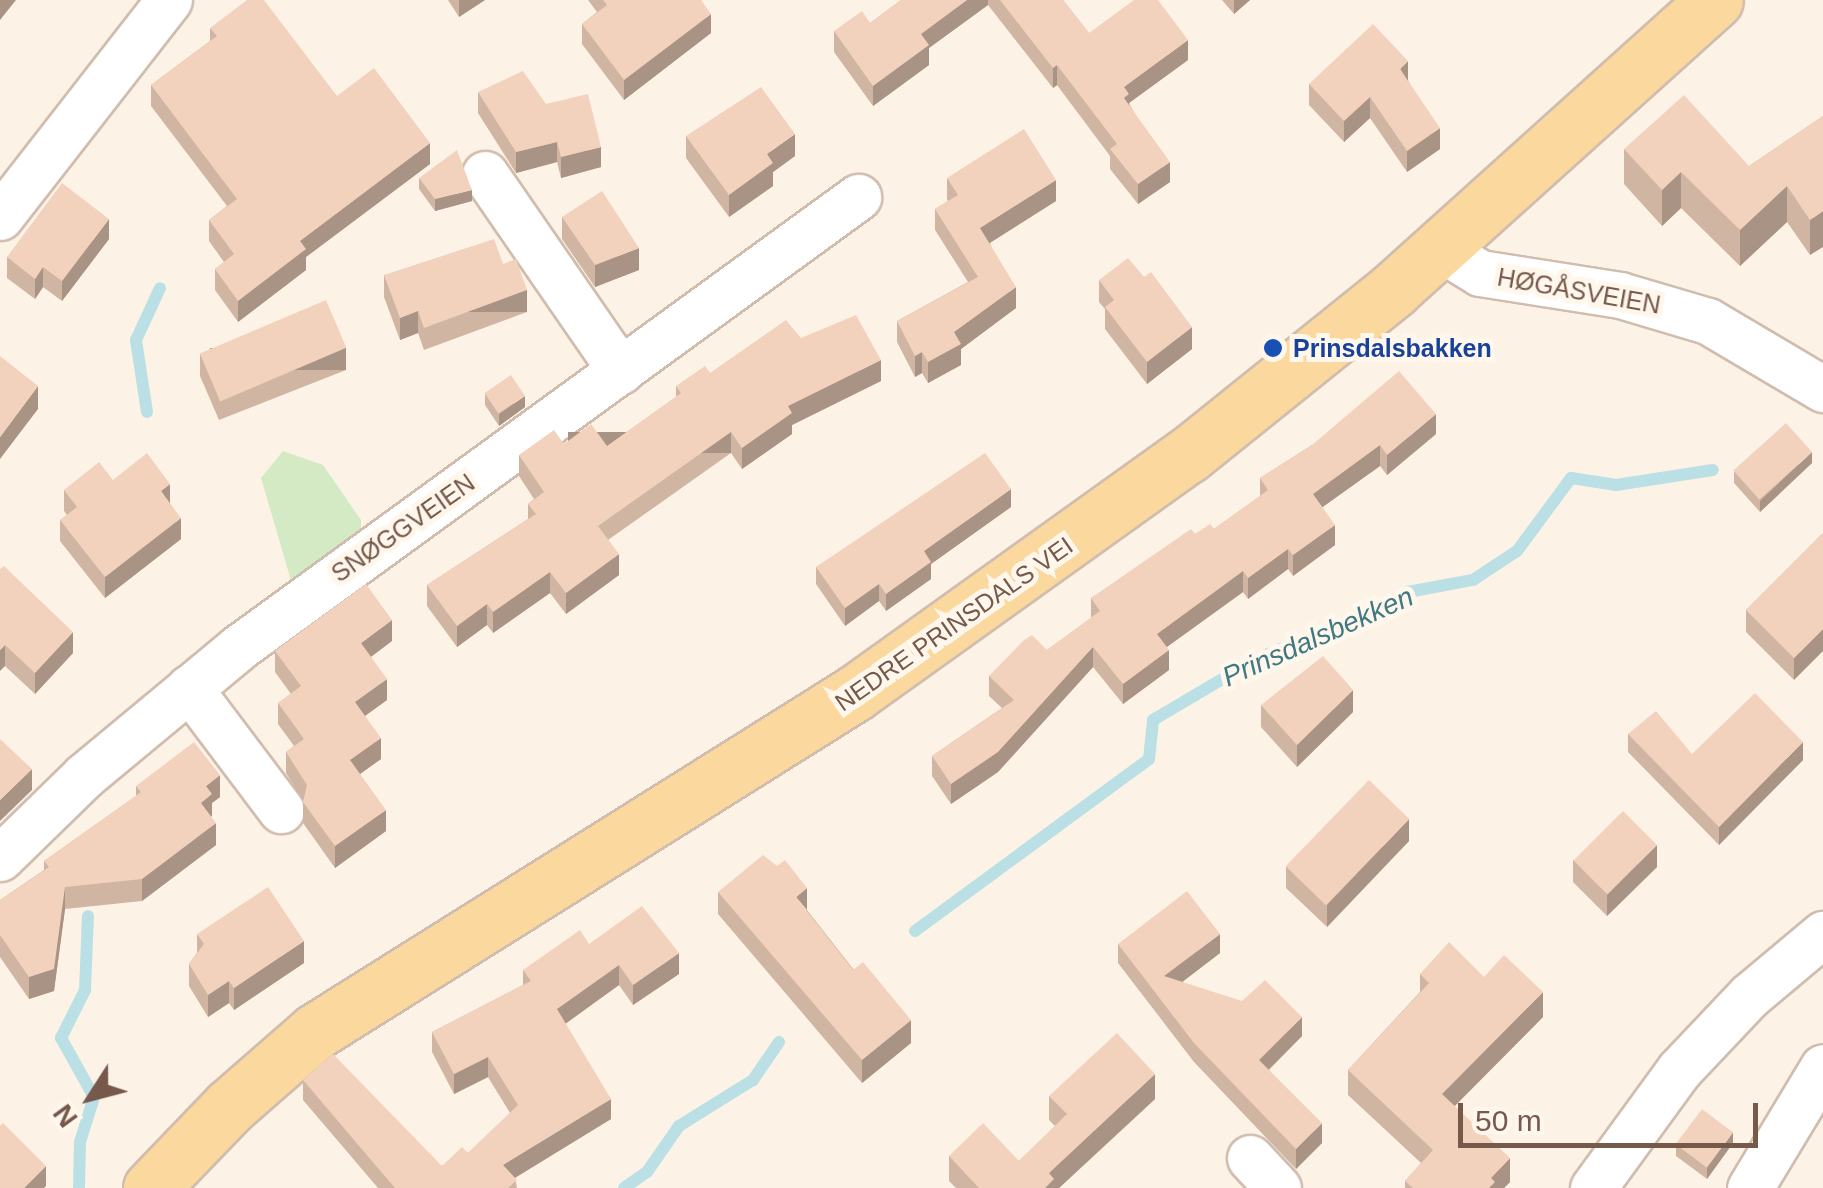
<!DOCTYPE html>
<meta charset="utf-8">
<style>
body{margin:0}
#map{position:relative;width:1823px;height:1188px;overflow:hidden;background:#fcf3e6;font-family:Arial,sans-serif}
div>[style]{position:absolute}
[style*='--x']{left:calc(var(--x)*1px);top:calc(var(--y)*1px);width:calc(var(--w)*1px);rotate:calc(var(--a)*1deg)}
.green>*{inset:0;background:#d4eac4}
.stream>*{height:12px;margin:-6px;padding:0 6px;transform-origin:6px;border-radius:6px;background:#bae0e6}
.roads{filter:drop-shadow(2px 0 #d0bdae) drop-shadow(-2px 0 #d0bdae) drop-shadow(0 2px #d0bdae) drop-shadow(0 -2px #d0bdae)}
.minor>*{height:45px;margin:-22.5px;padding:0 22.5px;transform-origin:22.5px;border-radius:22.5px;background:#fff}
.major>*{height:55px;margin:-27.5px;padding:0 27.5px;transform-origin:27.5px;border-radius:27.5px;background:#fbd89e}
.wall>*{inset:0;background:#d0b5a3}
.shaded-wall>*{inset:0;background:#a99384;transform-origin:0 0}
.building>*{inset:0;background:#f2d2bd;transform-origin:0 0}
.dots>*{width:28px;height:28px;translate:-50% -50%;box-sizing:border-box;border:5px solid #fff7ec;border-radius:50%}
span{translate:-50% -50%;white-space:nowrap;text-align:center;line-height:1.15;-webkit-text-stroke:10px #fff7ec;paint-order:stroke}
.street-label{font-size:25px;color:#76594a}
.transit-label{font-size:25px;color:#164399;font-weight:700}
.left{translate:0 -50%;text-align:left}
.water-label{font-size:28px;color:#407883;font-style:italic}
.north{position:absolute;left:40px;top:1048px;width:100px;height:100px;-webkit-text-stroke:8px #fff7ec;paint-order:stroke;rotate:234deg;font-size:28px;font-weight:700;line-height:40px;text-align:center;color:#76594a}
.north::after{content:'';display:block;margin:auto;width:35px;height:45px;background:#76594a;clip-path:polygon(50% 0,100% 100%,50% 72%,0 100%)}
.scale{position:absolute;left:1458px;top:1103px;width:300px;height:45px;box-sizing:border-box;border:5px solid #76594a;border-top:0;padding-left:12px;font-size:30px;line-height:35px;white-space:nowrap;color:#76594a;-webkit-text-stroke:8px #fff7ec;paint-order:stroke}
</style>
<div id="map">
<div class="green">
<i style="clip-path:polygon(283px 451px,323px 465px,361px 520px,361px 531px,292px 584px,261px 478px)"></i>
</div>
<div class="stream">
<i style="--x:147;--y:412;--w:73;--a:-98.7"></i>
<i style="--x:136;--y:340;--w:57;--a:-65.2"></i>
<i style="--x:915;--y:931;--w:290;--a:-36.3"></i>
<i style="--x:1149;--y:759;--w:39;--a:-84"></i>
<i style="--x:1153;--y:720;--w:122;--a:-30.6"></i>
<i style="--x:1258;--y:658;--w:158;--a:-21.9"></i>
<i style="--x:1405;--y:599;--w:8;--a:-67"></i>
<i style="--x:1408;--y:592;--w:66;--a:-10.5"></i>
<i style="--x:1473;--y:580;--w:53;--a:-33.4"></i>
<i style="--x:1517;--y:551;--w:91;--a:-53.5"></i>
<i style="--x:1571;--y:478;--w:46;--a:8.8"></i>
<i style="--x:1616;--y:485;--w:98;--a:-8.8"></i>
<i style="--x:79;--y:1188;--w:46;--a:-88.8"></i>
<i style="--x:80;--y:1142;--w:47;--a:-72.7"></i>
<i style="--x:94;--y:1097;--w:68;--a:-119.2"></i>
<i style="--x:61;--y:1038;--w:54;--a:-63.4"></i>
<i style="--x:85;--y:990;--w:74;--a:-87.7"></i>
<i style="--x:624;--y:1188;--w:28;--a:-35"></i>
<i style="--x:647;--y:1172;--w:56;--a:-55.2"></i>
<i style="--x:679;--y:1126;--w:87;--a:-31.9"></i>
<i style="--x:753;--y:1080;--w:46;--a:-55.6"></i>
</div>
<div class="roads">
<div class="minor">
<i style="--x:485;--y:174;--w:239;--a:55.4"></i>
<i style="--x:0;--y:217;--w:275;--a:-52.1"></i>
<i style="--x:1441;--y:249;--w:46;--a:31.6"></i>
<i style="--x:1480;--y:273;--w:142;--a:8.9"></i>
<i style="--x:1620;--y:295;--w:92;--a:16.5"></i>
<i style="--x:1708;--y:321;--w:134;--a:30.6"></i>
<i style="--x:189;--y:688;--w:153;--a:53"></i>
<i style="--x:0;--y:858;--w:117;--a:-44.3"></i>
<i style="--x:84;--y:776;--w:200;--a:-39.7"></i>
<i style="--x:238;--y:648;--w:767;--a:-36.03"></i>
<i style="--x:1250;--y:1158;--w:41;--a:47"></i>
<i style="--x:1593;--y:1188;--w:146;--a:-53.9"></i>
<i style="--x:1679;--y:1070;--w:102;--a:-46.6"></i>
<i style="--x:1749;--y:996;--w:97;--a:-40"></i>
<i style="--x:1750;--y:1188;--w:141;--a:-58.9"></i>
</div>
<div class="major">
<i style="--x:151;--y:1188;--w:114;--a:-46.1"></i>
<i style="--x:230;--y:1106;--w:114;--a:-41.1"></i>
<i style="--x:316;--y:1031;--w:636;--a:-32.09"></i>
<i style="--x:855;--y:693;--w:409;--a:-35.6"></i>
<i style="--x:1188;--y:455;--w:263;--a:-38.8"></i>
<i style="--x:1393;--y:290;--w:433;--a:-42"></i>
</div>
</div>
<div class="wall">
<i style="clip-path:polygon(448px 0,485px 0,459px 17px)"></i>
<i style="clip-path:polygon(588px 0,701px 0,711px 33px,624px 100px,582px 44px,582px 24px,597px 12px)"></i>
<i style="clip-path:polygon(901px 0,1063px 0,1089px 33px,1188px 60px,1129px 103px,1170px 182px,1138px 204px,1110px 169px,1110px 156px,1057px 85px,1053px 88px,988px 5px,929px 48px,929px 65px,873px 106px,834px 52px,834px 31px,870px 23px)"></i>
<i style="clip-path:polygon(1222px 0,1250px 0,1234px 14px)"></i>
<i style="clip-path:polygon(210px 28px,337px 96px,430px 164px,306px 257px,306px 270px,238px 322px,215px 290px,215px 269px,224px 262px,209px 241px,209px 220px,227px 206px,151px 106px,151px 85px,210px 41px)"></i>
<i style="clip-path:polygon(1408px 80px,1440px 149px,1407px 172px,1370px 118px,1344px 142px,1309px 105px,1309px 84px)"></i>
<i style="clip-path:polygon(478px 92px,546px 104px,601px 167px,561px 178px,557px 162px,516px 173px,478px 113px)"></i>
<i style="clip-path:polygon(1823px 116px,1810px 255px,1787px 222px,1740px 266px,1681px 208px,1662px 226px,1624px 184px,1624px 149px,1749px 166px)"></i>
<i style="clip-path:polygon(686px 136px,795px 156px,773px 172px,773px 186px,729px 217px,686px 158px)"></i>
<i style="clip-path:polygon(419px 178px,472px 201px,435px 211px,419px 189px)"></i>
<i style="clip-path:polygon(947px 178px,1056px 201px,990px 243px,1016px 308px,961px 349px,961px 365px,928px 383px,922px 373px,915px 377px,897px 342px,897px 321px,968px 282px,935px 230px,935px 209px,948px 201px,947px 199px)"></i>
<i style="clip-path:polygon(562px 217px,639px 270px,595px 287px,562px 239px)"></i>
<i style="clip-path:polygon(109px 239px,62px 301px,43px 287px,35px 299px,7px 278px,7px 257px)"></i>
<i style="clip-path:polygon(503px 264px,527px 312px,424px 350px,418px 333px,400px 340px,384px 297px,384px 275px)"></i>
<i style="clip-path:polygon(1099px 280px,1192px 349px,1147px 384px,1105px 329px,1105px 309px,1099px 302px)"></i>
<i style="clip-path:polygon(801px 338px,881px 381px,792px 425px,792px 434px,742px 469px,731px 453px,608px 540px,619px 575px,566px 614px,550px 593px,493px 633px,487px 625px,457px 647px,427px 606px,427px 585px,528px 519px,528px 504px,534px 499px,519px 476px,519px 455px,607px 446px,676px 397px,676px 386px)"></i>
<i style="clip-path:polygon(200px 354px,346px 370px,219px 420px,200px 376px)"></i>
<i style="clip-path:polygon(485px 394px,525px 407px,499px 426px,485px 405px)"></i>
<i style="clip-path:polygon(1436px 434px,1387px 475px,1380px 466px,1322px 507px,1335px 545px,1293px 576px,1288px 569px,1248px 599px,1243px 592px,1167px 647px,1169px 670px,1123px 704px,1093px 667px,998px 772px,951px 804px,932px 776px,932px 756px,1002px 708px,989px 696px,989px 676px,1047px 650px,1091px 618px,1091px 598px,1195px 534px,1214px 529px,1260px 496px,1260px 478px,1312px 445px)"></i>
<i style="clip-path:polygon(1812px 463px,1760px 512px,1734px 483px,1734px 472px)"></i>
<i style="clip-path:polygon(113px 480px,170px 504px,181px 539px,105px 598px,60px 541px,60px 520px,67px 515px,64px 511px,64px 490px)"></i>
<i style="clip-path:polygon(1011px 507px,931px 564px,931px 579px,886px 611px,879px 601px,845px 626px,816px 584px,816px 567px)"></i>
<i style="clip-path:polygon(1823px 533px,1794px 680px,1746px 632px,1746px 610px)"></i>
<i style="clip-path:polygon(0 569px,73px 653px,35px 694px,5px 666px)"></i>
<i style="clip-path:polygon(392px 641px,371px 657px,387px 700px,365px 716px,381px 759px,360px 774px,386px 831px,335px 868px,303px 823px,303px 801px,286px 773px,286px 752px,294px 746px,278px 724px,278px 703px,291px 694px,275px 672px,275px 651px)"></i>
<i style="clip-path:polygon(1261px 705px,1353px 712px,1297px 767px,1261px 727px)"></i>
<i style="clip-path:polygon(1628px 734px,1692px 754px,1803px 760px,1719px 845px,1628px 752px)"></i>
<i style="clip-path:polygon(136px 786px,220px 797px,212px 803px,211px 817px,216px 845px,142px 901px,65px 909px,54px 991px,29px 999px,0 957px,0 900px,44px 870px,44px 861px,136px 796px)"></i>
<i style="clip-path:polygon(1409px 841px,1327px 927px,1286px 888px,1286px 867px)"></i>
<i style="clip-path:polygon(1573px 860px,1657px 867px,1607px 916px,1573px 882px)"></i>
<i style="clip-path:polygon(718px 892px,807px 910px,911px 1043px,862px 1083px,718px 914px)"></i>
<i style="clip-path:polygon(197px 934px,304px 963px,234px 1010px,229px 1003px,208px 1017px,189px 986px,189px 964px,197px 953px)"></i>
<i style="clip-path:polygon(589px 944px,679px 974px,633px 1005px,619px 985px,565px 1023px,611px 1119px,515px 1178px,517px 1188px,378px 1188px,303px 1100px,303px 1080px,442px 1166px,468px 1153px,510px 1113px,488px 1077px,454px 1094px,432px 1052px,432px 1032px,523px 985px,523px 970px)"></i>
<i style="clip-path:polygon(1118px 944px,1220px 953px,1182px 982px,1302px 1036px,1269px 1070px,1322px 1143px,1296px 1169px,1194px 1062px,1118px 963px)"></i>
<i style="clip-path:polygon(1420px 974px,1484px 977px,1543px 1017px,1454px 1106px,1510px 1182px,1504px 1188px,1405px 1188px,1405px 1181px,1421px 1163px,1348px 1095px,1348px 1070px,1420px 992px)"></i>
<i style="clip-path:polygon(1049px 1096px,1155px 1099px,1059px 1188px,956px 1188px,949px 1181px,949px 1156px,1019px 1161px,1055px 1126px,1049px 1120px)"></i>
<i style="clip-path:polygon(1733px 1143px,1707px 1179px,1676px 1156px,1676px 1145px)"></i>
</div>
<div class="shaded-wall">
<i style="clip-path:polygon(0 0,16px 0,0 20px)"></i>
<i style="clip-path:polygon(459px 0,485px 0,459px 17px)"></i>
<i style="clip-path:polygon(967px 0,988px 0,988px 5px,929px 48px,929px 65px,873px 106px,873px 86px,921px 34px)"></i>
<i style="clip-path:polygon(1234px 0,1250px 0,1234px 14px)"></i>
<i style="clip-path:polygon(711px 14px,711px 33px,624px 100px,624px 80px)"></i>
<i style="clip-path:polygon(1188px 40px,1188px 60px,1129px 103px,1129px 114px,1124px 118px,1124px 87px)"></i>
<i style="clip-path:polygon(1408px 61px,1408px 82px,1400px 69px)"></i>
<i style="clip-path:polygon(1057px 65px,1057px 85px,1053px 88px,1053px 68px)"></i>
<i style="clip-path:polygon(1370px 97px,1370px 118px,1344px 142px,1344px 121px)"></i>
<i style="clip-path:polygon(1440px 128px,1440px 149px,1407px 172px,1407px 151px)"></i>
<i style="clip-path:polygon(795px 134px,795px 156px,773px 172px,773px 186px,729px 217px,729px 195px,767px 154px)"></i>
<i style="clip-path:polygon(557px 142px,557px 162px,516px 173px,516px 152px)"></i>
<i style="clip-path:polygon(430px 143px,430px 164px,306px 257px,306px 270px,238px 322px,238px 301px,300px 241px)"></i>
<i style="clip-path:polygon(601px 147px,601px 167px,561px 178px,561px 157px)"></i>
<i style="clip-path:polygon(1170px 162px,1170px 182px,1138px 204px,1138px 184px)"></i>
<i style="clip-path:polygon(1681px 172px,1681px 208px,1662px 226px,1662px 190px)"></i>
<i style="clip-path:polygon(1056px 180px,1056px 201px,980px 249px,980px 228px)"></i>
<i style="clip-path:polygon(1787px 186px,1787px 222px,1740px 266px,1740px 230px)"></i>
<i style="clip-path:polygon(472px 190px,472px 201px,435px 211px,435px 199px)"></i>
<i style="clip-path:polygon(1823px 211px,1823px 247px,1810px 255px,1810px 220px)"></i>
<i style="clip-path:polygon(109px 219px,109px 239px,62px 301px,62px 281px)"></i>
<i style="clip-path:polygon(639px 248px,639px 270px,595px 287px,595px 265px)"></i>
<i style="clip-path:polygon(43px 267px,43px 287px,35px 299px,35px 279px)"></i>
<i style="clip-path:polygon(1016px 287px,1016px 308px,961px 349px,961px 365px,928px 383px,928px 362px,954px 332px)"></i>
<i style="left:527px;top:290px;width:22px;height:110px;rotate:90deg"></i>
<i style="clip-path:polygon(418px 311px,418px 333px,400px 340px,400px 318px)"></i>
<i style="clip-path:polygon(1192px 327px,1192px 349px,1147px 384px,1147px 362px)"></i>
<i style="left:346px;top:348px;width:22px;height:136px;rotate:90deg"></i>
<i style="clip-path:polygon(922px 352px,922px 373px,915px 377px,915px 356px)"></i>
<i style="clip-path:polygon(881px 360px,881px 381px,792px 425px,792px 434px,742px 469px,742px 448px,788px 406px)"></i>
<i style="clip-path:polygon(38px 386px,38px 409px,0 459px,0 437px)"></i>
<i style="clip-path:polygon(525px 396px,525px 407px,499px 426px,499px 414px)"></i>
<i style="clip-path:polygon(1436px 414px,1436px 434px,1387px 475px,1387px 455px)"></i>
<i style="left:731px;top:432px;width:21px;height:163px;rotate:90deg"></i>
<i style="clip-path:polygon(1380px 445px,1380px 466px,1313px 514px,1313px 494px)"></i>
<i style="clip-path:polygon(1812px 452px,1812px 463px,1760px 512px,1760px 501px)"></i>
<i style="clip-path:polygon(170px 484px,170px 505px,161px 491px)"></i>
<i style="clip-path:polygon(1011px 489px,1011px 507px,931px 564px,931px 579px,886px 611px,886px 594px,924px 551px)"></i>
<i style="clip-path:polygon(181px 518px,181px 539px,105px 598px,105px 577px)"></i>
<i style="clip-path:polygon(1335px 525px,1335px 545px,1293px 576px,1293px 555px)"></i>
<i style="clip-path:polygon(1288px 549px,1288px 569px,1248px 599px,1248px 578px)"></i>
<i style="clip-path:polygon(619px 554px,619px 575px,566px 614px,566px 593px)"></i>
<i style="clip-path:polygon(1243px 571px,1243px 592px,1157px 654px,1157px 634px)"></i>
<i style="clip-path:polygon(550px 572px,550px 593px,493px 633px,493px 612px)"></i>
<i style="clip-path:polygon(879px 584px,879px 601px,845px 626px,845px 608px)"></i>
<i style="clip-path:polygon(487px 604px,487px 625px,457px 647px,457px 626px)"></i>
<i style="clip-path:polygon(392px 620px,392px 641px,361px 664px,361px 643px)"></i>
<i style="clip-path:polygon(1823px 629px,1823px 651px,1794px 680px,1794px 658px)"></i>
<i style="clip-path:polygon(73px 632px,73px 653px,35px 694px,35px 673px)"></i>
<i style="clip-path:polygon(5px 645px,5px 666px,0 671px,0 650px)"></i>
<i style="clip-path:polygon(1093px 647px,1093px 667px,998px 772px,951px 804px,951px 784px)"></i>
<i style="clip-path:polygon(1169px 650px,1169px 670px,1123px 704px,1123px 684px)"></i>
<i style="clip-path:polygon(387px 679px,387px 700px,355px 723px,355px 702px)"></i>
<i style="clip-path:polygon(1353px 690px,1353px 712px,1297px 767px,1297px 745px)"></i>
<i style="clip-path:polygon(381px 738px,381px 759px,350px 781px,350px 760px)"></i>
<i style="clip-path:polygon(1803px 742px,1803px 760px,1719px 845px,1719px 827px)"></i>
<i style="clip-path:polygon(32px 769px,32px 790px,0 821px,0 800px)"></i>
<i style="clip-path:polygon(220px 775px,220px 797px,212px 803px,212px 816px,201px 825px,201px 803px,206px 786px)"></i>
<i style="clip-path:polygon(386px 810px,386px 831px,335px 868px,335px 846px)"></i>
<i style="clip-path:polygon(1409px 819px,1409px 841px,1327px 927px,1327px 905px)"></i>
<i style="clip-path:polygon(216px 823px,216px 845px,142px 901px,142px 879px)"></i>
<i style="clip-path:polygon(1657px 845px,1657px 867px,1607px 916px,1607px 894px)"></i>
<i style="clip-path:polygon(65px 887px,65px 909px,54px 991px,29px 999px,29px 977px)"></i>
<i style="clip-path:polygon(807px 888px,807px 910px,796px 897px)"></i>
<i style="clip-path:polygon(1220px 934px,1220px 953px,1164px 996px,1164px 976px)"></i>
<i style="clip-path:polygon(304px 941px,304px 963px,234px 1010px,234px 988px)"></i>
<i style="clip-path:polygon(679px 953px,679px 974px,633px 1005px,633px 985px)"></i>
<i style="clip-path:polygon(619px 965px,619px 985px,557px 1030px,557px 1009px)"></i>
<i style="clip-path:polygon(229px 981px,229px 1003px,208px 1017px,208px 995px)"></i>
<i style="clip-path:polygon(1543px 992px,1543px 1017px,1442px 1119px,1442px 1094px)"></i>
<i style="clip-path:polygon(1302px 1017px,1302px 1036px,1259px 1079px,1259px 1060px)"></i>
<i style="clip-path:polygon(911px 1020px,911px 1043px,862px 1083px,862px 1060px)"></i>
<i style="clip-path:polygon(488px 1057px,488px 1077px,454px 1094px,454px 1074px)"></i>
<i style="clip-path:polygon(1155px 1074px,1155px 1099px,1059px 1188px,1045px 1188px,1049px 1173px)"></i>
<i style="clip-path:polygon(611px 1099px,611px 1119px,503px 1185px,503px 1165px)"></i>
<i style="clip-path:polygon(1322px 1123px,1322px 1143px,1296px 1169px,1296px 1149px)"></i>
<i style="clip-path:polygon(1733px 1132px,1733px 1143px,1707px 1179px,1707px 1168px)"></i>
<i style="clip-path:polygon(1510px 1158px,1510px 1182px,1504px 1188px,1489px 1188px,1491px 1178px)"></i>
<i style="clip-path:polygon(46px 1166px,46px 1186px,44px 1188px,24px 1188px)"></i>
</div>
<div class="building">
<i style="clip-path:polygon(247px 0,264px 0,337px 96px,374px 68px,430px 143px,300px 241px,306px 249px,238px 301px,215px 269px,234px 254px,209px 220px,237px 199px,151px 85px,217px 36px,210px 28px)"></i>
<i style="clip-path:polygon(603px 0,701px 0,711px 14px,624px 80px,582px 24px,607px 5px)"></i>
<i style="clip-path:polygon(901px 0,967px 0,921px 34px,929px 45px,873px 86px,834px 31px,862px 11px,870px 23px)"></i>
<i style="clip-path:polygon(1000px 0,1063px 0,1089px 33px,1134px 0,1158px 0,1188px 40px,1124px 87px,1129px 94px,1124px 98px,1170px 162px,1138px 184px,1110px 149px,1117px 144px,1057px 65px,1053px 68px)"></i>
<i style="clip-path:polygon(1373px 24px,1408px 61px,1400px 69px,1440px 128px,1407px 151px,1370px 97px,1344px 121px,1309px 84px)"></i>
<i style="clip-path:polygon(523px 71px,546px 104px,588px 94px,601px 147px,561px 157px,557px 142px,516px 152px,478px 92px)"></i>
<i style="clip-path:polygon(761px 87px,795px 134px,767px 154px,773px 163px,729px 195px,686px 136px)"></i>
<i style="clip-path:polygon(1684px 95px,1749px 166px,1823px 116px,1823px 211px,1810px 220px,1787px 186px,1740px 230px,1681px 172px,1662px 190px,1624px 149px)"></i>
<i style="clip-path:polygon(1024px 129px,1056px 180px,980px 228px,1016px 287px,954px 332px,961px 344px,928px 362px,922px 352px,915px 356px,897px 321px,978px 277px,935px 209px,958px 195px,947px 178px)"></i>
<i style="clip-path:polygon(457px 150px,472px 190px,435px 199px,419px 178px)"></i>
<i style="clip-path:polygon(62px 183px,109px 219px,62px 281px,43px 267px,35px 279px,7px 257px)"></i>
<i style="clip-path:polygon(602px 191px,639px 248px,595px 265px,562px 217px)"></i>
<i style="clip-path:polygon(494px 239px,503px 264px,516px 259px,527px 290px,424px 328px,418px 311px,400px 318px,384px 275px)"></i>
<i style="clip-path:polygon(1128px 258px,1144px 277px,1151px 272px,1192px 327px,1147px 362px,1105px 307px,1114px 300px,1099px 280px)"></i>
<i style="left:326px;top:300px;width:52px;height:137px;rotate:67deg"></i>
<i style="clip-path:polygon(856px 315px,881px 360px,788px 406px,792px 413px,742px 448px,731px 432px,598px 526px,619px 554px,566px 593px,550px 572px,493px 612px,487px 604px,457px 626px,427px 585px,536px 514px,528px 504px,544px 492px,519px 455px,554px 430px,564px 444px,591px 424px,607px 446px,681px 393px,676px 386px,705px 366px,710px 373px,786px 320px,801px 338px)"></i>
<i style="clip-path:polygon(0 356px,38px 386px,0 437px)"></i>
<i style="clip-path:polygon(1399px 371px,1436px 414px,1387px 455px,1380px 445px,1313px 494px,1335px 525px,1293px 555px,1288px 549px,1248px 578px,1243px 571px,1157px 634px,1169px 650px,1123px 684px,1093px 647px,998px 752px,951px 784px,932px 756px,1014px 700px,989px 676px,1024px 640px,1032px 635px,1047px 650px,1100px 611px,1091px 598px,1191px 529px,1195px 534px,1210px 524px,1214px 529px,1268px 490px,1260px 478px,1312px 445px)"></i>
<i style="left:511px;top:375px;width:25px;height:32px;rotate:56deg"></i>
<i style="left:1786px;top:423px;width:39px;height:71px;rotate:48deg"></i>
<i style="clip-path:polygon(147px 453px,170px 484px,161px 491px,181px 518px,105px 577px,60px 520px,77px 507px,64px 490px,99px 462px,113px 480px)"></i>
<i style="clip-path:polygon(985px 453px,1011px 489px,924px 551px,931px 562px,886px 594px,879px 584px,845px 608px,816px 567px)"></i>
<i style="clip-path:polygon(1823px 533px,1823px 629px,1794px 658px,1746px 610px)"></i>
<i style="clip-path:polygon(4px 566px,73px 632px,35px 673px,5px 645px,0 650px,0 569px)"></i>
<i style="clip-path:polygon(366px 584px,392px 620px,361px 643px,387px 679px,355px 702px,381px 738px,350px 760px,386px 810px,335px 846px,303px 802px,307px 785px,286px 752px,304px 739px,278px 703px,301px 686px,275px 651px)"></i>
<i style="clip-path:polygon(1323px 656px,1353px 690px,1297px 745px,1261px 705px)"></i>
<i style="clip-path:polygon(1755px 693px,1803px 742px,1719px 827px,1628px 734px,1656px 711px,1692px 754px)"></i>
<i style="clip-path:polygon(0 739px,32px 769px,0 800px)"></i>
<i style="clip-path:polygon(194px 742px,220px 775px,206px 786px,212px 794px,201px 803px,216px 823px,142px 879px,65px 887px,54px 969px,29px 977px,0 935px,0 900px,49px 867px,44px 861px,141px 792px,136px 786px)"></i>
<i style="left:1369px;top:780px;width:56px;height:120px;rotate:44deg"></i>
<i style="left:1623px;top:811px;width:48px;height:70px;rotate:45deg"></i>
<i style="clip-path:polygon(763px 855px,777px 866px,785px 860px,807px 888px,796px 897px,853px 970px,863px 962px,911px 1020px,862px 1060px,718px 892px)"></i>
<i style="clip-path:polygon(268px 887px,304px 941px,234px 988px,229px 981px,208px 995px,189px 964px,204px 944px,197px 934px)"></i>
<i style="clip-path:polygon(1187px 891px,1220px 934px,1164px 976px,1242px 1001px,1265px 980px,1302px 1017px,1259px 1060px,1322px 1123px,1296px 1149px,1194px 1043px,1118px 944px)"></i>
<i style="clip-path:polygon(642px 906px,679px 953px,633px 985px,619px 965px,557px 1009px,611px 1099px,503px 1165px,517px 1180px,508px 1188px,395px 1188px,303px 1080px,333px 1054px,442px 1166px,462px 1147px,468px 1153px,518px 1105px,488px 1057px,454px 1074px,432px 1032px,531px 981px,523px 970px,580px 930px,589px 944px)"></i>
<i style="clip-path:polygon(1449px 942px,1484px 977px,1504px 955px,1543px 992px,1442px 1094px,1510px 1158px,1491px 1178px,1495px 1182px,1489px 1188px,1413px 1188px,1405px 1181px,1433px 1150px,1348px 1070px,1429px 983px,1420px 974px)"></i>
<i style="clip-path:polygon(1117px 1033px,1155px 1074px,1049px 1173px,1054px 1179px,1045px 1188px,979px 1188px,949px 1156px,983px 1123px,1019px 1161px,1067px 1114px,1049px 1096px)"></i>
<i style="left:1702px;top:1109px;width:39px;height:44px;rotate:37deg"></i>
<i style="clip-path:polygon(3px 1123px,46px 1166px,24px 1188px,0 1188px,0 1126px)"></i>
</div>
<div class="dots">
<i style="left:1273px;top:348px;background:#1a4fb4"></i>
</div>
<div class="street-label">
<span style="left:1579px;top:291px;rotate:10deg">HØGÅSVEIEN</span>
<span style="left:403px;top:528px;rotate:-35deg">SNØGGVEIEN</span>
<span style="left:954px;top:624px;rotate:-35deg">NEDRE PRINSDALS VEI</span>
</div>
<div class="transit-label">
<span class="left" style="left:1293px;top:348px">Prinsdalsbakken</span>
</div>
<div class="water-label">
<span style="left:1318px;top:637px;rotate:-24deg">Prinsdalsbekken</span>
</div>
<div class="north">N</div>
<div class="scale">50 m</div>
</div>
